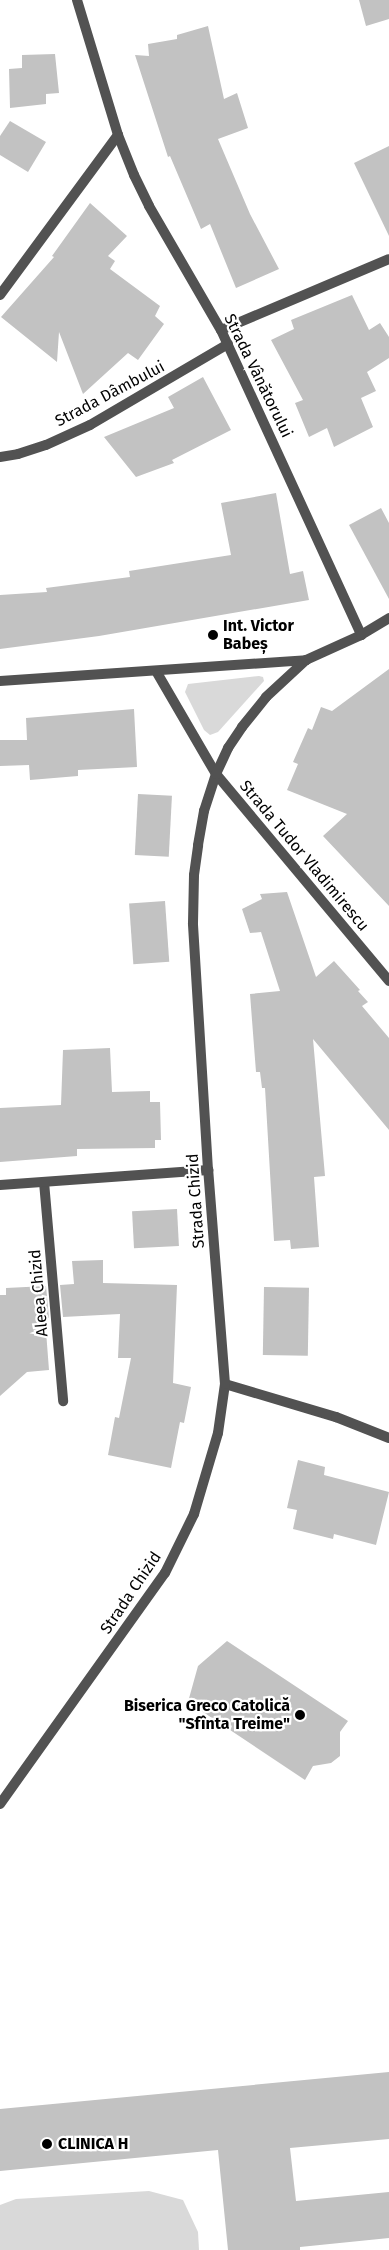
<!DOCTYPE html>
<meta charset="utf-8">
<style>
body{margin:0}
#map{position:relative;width:389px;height:2250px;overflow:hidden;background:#fff;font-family:"Fira Sans",sans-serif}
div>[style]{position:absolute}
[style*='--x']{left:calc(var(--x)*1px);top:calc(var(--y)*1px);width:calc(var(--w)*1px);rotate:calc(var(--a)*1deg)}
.green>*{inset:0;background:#d9d9d9}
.building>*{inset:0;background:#c2c2c2;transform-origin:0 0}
.street>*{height:10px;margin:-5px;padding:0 5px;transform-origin:5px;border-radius:5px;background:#525252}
.dots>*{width:14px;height:14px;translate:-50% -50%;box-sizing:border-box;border:2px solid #fff;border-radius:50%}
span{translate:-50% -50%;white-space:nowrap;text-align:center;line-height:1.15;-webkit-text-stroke:4.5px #fff;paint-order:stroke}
.street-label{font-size:16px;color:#000}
.poi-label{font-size:16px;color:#000;font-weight:700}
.left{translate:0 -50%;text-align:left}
.right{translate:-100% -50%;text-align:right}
</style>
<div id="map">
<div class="green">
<i style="clip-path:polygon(259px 676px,263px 677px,264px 681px,218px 732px,210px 735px,204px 730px,185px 692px,188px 684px)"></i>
<i style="clip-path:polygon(149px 2191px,183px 2200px,198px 2232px,199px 2250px,0 2250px,0 2205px,16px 2199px)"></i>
</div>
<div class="building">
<i style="clip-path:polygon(359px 0,389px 0,389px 19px,366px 26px)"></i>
<i style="clip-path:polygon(208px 26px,224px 99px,237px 93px,248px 128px,218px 139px,250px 214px,279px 269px,236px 288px,210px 224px,201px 229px,170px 156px,168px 157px,135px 55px,149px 56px,148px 44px,177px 39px,177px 35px)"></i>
<i style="clip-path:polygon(55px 54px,59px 93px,46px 94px,46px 104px,10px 108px,9px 69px,22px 68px,22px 55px)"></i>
<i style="clip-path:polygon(10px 121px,46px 142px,28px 172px,0 155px,0 136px)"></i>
<i style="clip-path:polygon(389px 146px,389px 236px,354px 163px)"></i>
<i style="clip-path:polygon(90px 203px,127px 236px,108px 256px,115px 261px,110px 269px,160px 306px,155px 316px,164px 324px,138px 360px,128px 353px,83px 394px,59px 332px,57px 362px,1px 317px,54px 257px,52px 256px)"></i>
<i style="clip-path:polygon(352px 295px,369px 330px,380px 323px,389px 337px,389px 358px,367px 372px,376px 391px,361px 398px,373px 427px,334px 447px,327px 428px,309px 437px,295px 403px,303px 400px,271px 340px,294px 329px,291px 320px)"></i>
<i style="clip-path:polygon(203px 377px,231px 430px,172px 460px,174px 463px,136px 477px,104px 437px,174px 408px,168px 397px)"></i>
<i style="clip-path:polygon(276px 493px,290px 574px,303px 571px,309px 600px,99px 636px,0 649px,0 595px,47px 592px,46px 588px,130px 577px,129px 571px,231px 555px,221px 503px)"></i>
<i style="clip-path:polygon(381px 508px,389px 523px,389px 599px,349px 525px)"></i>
<i style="clip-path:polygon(389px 669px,389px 906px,323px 836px,347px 814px,287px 790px,298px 764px,293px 762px,308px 728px,312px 730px,321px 707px,332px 711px)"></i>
<i style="clip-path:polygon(134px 709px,137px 767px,78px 770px,78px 776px,30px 780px,29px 765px,0 766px,0 740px,27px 740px,26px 718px)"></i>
<i style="left:138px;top:794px;width:34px;height:61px;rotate:3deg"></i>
<i style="clip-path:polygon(287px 892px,316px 977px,334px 961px,360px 990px,358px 991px,368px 1002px,362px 1006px,389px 1038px,389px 1130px,313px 1039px,325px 1176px,314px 1177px,319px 1247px,291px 1249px,290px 1240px,274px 1241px,265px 1088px,262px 1088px,260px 1072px,256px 1072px,250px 994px,280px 991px,261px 932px,250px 933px,242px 909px,262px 899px,260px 894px)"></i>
<i style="left:165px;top:901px;width:61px;height:36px;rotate:86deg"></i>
<i style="clip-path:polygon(110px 1048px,112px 1092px,150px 1091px,150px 1102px,160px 1102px,161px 1140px,155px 1140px,155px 1148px,77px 1149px,77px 1156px,0 1162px,0 1108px,61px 1105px,63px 1050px)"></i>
<i style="left:177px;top:1209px;width:37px;height:45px;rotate:87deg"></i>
<i style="clip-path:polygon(103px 1260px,103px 1283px,177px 1285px,173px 1383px,191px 1387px,184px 1423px,180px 1422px,171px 1468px,108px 1455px,115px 1417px,119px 1418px,131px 1358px,118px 1358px,120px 1314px,63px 1317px,60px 1285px,74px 1284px,72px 1261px)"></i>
<i style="clip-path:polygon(46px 1286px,49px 1318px,45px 1318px,49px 1370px,27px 1372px,0 1396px,0 1295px,6px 1295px,6px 1288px)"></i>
<i style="left:264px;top:1287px;width:45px;height:68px;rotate:1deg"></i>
<i style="clip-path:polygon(298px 1460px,325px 1467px,324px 1475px,389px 1492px,376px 1545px,334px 1534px,333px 1539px,293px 1529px,297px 1510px,287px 1508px)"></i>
<i style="clip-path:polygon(227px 1641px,348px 1721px,340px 1732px,340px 1756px,331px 1763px,313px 1766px,305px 1780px,188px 1702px,198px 1666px)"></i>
<i style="clip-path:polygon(389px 2072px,389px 2139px,290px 2148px,296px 2201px,389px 2192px,389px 2238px,300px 2247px,300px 2250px,228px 2250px,218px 2150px,0 2171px,0 2109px)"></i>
</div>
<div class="street">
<i style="--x:77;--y:0;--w:141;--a:73.1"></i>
<i style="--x:118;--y:135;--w:43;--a:68.2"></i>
<i style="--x:134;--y:175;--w:34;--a:64"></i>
<i style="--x:149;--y:206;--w:143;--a:59.9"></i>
<i style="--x:221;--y:330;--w:336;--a:65.3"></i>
<i style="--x:0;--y:295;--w:199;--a:-53.6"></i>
<i style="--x:221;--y:330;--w:182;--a:-22.9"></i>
<i style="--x:0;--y:457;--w:18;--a:-9"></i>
<i style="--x:18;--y:454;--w:29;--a:-18"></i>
<i style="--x:46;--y:445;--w:48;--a:-24.4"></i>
<i style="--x:90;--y:425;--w:160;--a:-30.4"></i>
<i style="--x:156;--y:671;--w:119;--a:59.8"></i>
<i style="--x:216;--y:774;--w:270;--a:50.1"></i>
<i style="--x:0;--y:681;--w:307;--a:-3.9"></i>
<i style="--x:44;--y:1182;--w:220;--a:85"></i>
<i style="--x:0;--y:1185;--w:209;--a:-4.1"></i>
<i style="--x:225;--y:1384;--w:116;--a:16.6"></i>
<i style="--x:336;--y:1417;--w:57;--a:21.6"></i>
<i style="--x:0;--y:1804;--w:284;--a:-54.5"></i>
<i style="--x:165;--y:1573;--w:66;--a:-63.8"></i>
<i style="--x:194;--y:1514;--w:84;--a:-73.5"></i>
<i style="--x:218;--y:1433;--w:49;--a:-81.9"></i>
<i style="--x:225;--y:1384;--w:215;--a:-94.5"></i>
<i style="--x:208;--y:1170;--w:247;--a:-93.5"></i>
<i style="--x:193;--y:923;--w:48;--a:-88.8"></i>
<i style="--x:194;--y:875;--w:30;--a:-82"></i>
<i style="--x:198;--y:845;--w:35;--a:-80"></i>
<i style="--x:204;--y:811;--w:39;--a:-72"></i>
<i style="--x:216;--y:774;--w:29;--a:-65"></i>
<i style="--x:228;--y:748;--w:25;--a:-56"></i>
<i style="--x:242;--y:727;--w:38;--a:-51"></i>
<i style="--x:266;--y:697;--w:54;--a:-42.8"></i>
<i style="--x:306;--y:660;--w:60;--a:-24.4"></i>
<i style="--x:361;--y:635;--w:33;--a:-31"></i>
</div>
<div class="dots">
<i style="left:213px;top:635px;background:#000"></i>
<i style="left:300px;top:1715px;background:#000"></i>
<i style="left:47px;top:2144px;background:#000"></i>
</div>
<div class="street-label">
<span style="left:258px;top:376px;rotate:64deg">Strada Vânătorului</span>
<span style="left:110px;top:394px;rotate:-28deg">Strada Dâmbului</span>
<span style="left:304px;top:856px;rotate:50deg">Strada Tudor Vladimirescu</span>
<span style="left:196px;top:1201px;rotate:-94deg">Strada Chizid</span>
<span style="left:39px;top:1293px;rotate:-95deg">Aleea Chizid</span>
<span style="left:131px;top:1593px;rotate:-56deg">Strada Chizid</span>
</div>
<div class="poi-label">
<span class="left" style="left:223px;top:635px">Int. Victor<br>Babeș</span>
<span class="right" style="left:290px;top:1715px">Biserica Greco Catolică<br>"Sfînta Treime"</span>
<span class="left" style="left:58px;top:2144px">CLINICA H</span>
</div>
</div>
